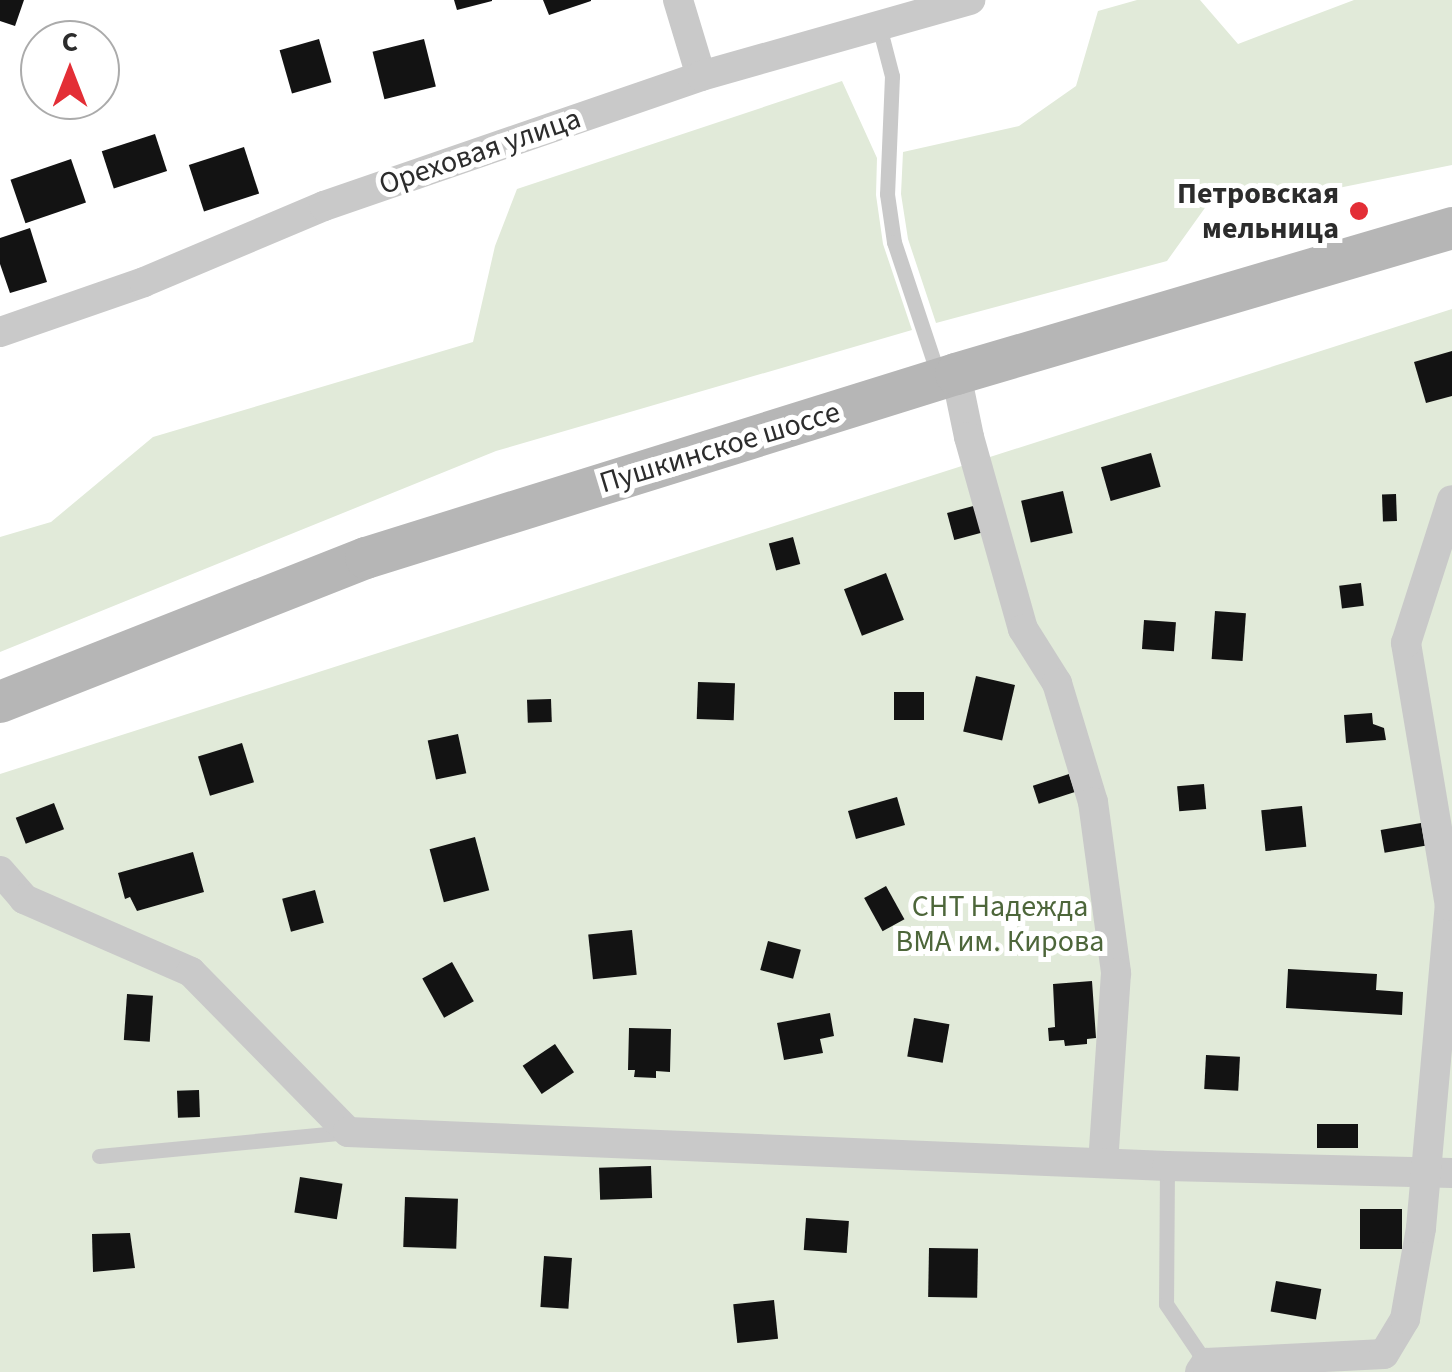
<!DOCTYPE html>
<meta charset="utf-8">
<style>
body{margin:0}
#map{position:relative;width:1452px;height:1372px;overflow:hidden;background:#fff;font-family:"Source Sans 3",sans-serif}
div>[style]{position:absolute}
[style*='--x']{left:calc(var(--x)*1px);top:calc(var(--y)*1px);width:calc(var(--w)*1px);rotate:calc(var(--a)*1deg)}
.green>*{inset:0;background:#e1ead9}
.building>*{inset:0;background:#131313;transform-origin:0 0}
.lane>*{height:15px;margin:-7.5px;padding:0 7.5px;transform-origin:7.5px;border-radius:7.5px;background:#c9c9c9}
.street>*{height:30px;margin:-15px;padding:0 15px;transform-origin:15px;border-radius:15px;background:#c9c9c9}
.secondary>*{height:42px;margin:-21px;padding:0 21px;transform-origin:21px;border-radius:21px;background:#b6b6b6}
.dots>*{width:28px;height:28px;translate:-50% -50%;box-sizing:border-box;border:5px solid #fff;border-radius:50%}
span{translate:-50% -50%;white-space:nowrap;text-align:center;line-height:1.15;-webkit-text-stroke:10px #fff;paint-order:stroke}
.street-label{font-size:30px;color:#2c2c2c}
.poi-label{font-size:30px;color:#2c2c2c;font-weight:700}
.right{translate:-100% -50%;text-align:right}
.park-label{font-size:30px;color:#4d663a}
.north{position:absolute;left:20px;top:20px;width:100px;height:100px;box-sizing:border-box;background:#fff;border:2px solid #ababab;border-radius:50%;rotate:0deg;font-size:28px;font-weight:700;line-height:40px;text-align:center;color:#2c2c2c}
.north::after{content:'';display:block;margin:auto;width:35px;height:45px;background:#e32e36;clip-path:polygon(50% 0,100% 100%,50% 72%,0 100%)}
</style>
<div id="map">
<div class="green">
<i style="clip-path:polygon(1137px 0,1200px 0,1238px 44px,1354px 0,1452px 0,1452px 165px,1279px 200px,1212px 198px,1167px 261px,936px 323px,908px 239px,901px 194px,903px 152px,1019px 126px,1076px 86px,1098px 11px)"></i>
<i style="clip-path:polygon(842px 81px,877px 158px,876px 195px,883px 244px,912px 330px,496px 451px,0 652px,0 537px,51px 522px,153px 437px,473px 342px,495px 246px,517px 189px)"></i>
<i style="clip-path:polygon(1452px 309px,1452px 1372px,0 1372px,0 774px)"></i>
</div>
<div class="building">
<i style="clip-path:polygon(0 0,24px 0,15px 26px,0 21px)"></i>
<i style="clip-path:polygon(454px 0,492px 0,492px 1px,457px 10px)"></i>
<i style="clip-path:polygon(543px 0,591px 0,591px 1px,549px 15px)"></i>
<i style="left:319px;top:39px;width:45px;height:41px;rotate:74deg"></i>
<i style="left:424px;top:39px;width:49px;height:53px;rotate:76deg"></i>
<i style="left:155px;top:134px;width:39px;height:56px;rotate:72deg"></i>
<i style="left:244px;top:147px;width:49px;height:58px;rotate:72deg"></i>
<i style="left:71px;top:159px;width:46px;height:64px;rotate:71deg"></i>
<i style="clip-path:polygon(30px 228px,47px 282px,10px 293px,0 264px,0 238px)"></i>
<i style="clip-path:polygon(1452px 351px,1452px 396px,1426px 403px,1414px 362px)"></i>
<i style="left:1151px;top:453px;width:35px;height:52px;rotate:74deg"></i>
<i style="left:1063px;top:491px;width:43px;height:43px;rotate:77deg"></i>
<i style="left:1396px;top:494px;width:27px;height:14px;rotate:88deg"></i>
<i style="left:977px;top:505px;width:28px;height:31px;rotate:75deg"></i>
<i style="left:793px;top:537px;width:28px;height:25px;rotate:75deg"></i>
<i style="left:886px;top:573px;width:50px;height:45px;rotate:69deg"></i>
<i style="left:1361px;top:583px;width:23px;height:22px;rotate:83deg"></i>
<i style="left:1215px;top:611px;width:31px;height:48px;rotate:4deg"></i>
<i style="left:1144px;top:620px;width:32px;height:29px;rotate:4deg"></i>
<i style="left:976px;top:676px;width:40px;height:57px;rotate:13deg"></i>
<i style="left:698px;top:682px;width:37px;height:37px;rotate:2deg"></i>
<i style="left:894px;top:692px;width:30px;height:28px"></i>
<i style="left:551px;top:699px;width:23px;height:24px;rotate:88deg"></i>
<i style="clip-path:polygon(1372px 713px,1373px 724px,1384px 728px,1386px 740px,1346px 743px,1344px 715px)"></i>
<i style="left:458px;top:734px;width:40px;height:31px;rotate:78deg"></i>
<i style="left:242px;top:743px;width:41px;height:46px;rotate:73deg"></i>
<i style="left:1069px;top:774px;width:19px;height:38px;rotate:72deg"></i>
<i style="left:1204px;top:784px;width:25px;height:27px;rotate:85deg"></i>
<i style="left:897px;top:797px;width:29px;height:51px;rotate:74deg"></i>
<i style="left:54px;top:803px;width:28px;height:41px;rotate:69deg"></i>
<i style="left:1302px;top:806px;width:41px;height:41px;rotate:84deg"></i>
<i style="left:1421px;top:823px;width:23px;height:41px;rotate:80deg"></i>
<i style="left:475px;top:837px;width:55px;height:47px;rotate:75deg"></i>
<i style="clip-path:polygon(193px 852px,204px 892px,137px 911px,130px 897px,125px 899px,118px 873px)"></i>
<i style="left:886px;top:886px;width:38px;height:25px;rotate:61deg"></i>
<i style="left:315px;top:890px;width:34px;height:34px;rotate:75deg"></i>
<i style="left:632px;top:930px;width:45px;height:44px;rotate:84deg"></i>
<i style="left:768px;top:941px;width:34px;height:30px;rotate:15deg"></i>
<i style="left:452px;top:962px;width:45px;height:34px;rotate:61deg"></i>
<i style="clip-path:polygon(1288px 969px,1377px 974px,1376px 990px,1403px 992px,1402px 1015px,1286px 1008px)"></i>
<i style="clip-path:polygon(1092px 981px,1096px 1038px,1087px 1039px,1087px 1044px,1065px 1046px,1064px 1040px,1049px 1041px,1048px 1028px,1055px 1027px,1053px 984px)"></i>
<i style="left:127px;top:994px;width:26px;height:46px;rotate:4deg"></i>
<i style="clip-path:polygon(830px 1013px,834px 1036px,820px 1039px,823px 1053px,784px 1060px,777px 1023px)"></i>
<i style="left:914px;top:1018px;width:36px;height:39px;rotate:10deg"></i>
<i style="clip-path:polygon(629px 1028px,671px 1029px,670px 1072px,656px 1071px,656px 1078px,634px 1077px,635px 1070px,628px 1070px)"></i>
<i style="left:555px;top:1044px;width:34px;height:39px;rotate:56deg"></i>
<i style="left:1206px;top:1055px;width:34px;height:34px;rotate:3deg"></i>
<i style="left:199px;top:1090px;width:27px;height:22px;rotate:88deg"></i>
<i style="left:1358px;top:1124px;width:24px;height:41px;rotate:90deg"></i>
<i style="left:651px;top:1166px;width:32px;height:52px;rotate:88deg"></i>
<i style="left:300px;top:1177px;width:43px;height:36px;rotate:9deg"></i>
<i style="left:405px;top:1197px;width:53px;height:50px;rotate:2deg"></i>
<i style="left:1360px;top:1209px;width:42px;height:40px"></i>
<i style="left:806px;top:1218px;width:43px;height:32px;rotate:4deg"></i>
<i style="clip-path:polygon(130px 1233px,135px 1268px,93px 1272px,92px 1234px)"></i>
<i style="left:929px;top:1248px;width:49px;height:49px;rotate:1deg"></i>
<i style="left:544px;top:1256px;width:28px;height:51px;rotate:4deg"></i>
<i style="left:1276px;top:1281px;width:46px;height:31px;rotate:10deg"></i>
<i style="left:774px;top:1300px;width:39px;height:41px;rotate:84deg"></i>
</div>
<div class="lane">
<i style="--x:879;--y:26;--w:52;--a:75.4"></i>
<i style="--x:892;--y:76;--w:118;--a:92.4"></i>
<i style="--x:887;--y:194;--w:49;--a:81.7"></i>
<i style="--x:894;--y:242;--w:142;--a:71.6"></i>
<i style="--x:99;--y:1156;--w:250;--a:-5.5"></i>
<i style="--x:1167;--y:1166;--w:138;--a:90.4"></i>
<i style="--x:1166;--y:1304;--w:71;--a:55.9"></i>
</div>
<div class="street">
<i style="--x:678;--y:0;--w:79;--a:73.2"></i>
<i style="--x:0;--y:332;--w:152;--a:-19.1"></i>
<i style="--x:144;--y:282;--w:195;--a:-22.9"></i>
<i style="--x:324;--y:206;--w:399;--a:-19"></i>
<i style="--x:701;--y:76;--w:280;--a:-15.8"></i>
<i style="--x:956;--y:374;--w:64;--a:78.3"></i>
<i style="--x:969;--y:437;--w:199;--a:74.3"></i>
<i style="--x:1023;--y:629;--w:64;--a:57.8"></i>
<i style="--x:1057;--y:683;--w:124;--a:73.2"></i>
<i style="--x:1093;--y:802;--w:173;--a:82.3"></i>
<i style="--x:1116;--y:973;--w:190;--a:93.9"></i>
<i style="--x:0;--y:871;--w:37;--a:49"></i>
<i style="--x:24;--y:899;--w:182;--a:23.6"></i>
<i style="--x:191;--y:972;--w:224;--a:45.5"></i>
<i style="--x:348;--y:1132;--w:820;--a:2.38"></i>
<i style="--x:1167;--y:1166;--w:285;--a:1.4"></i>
<i style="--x:1200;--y:1372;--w:11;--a:-56"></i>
<i style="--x:1206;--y:1363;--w:178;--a:-2.9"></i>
<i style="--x:1384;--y:1354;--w:41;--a:-59"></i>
<i style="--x:1405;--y:1319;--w:92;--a:-80"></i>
<i style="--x:1421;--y:1228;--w:323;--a:-84.9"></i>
<i style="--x:1450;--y:906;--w:267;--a:-99.5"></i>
<i style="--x:1406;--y:643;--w:150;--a:-72.2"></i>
</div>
<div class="secondary">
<i style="--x:0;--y:702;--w:393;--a:-21.5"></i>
<i style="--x:366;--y:558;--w:618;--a:-17.32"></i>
<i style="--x:956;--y:374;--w:517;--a:-16.4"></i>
</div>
<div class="dots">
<i style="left:1359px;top:211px;background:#e32e36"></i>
</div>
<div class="street-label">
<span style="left:480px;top:152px;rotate:-19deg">Ореховая улица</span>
<span style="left:720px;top:448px;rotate:-17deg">Пушкинское шоссе</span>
</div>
<div class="poi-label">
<span class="right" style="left:1339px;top:211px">Петровская<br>мельница</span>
</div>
<div class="park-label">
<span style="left:1000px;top:924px">СНТ Надежда<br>ВМА им. Кирова</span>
</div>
<div class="north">С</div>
</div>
